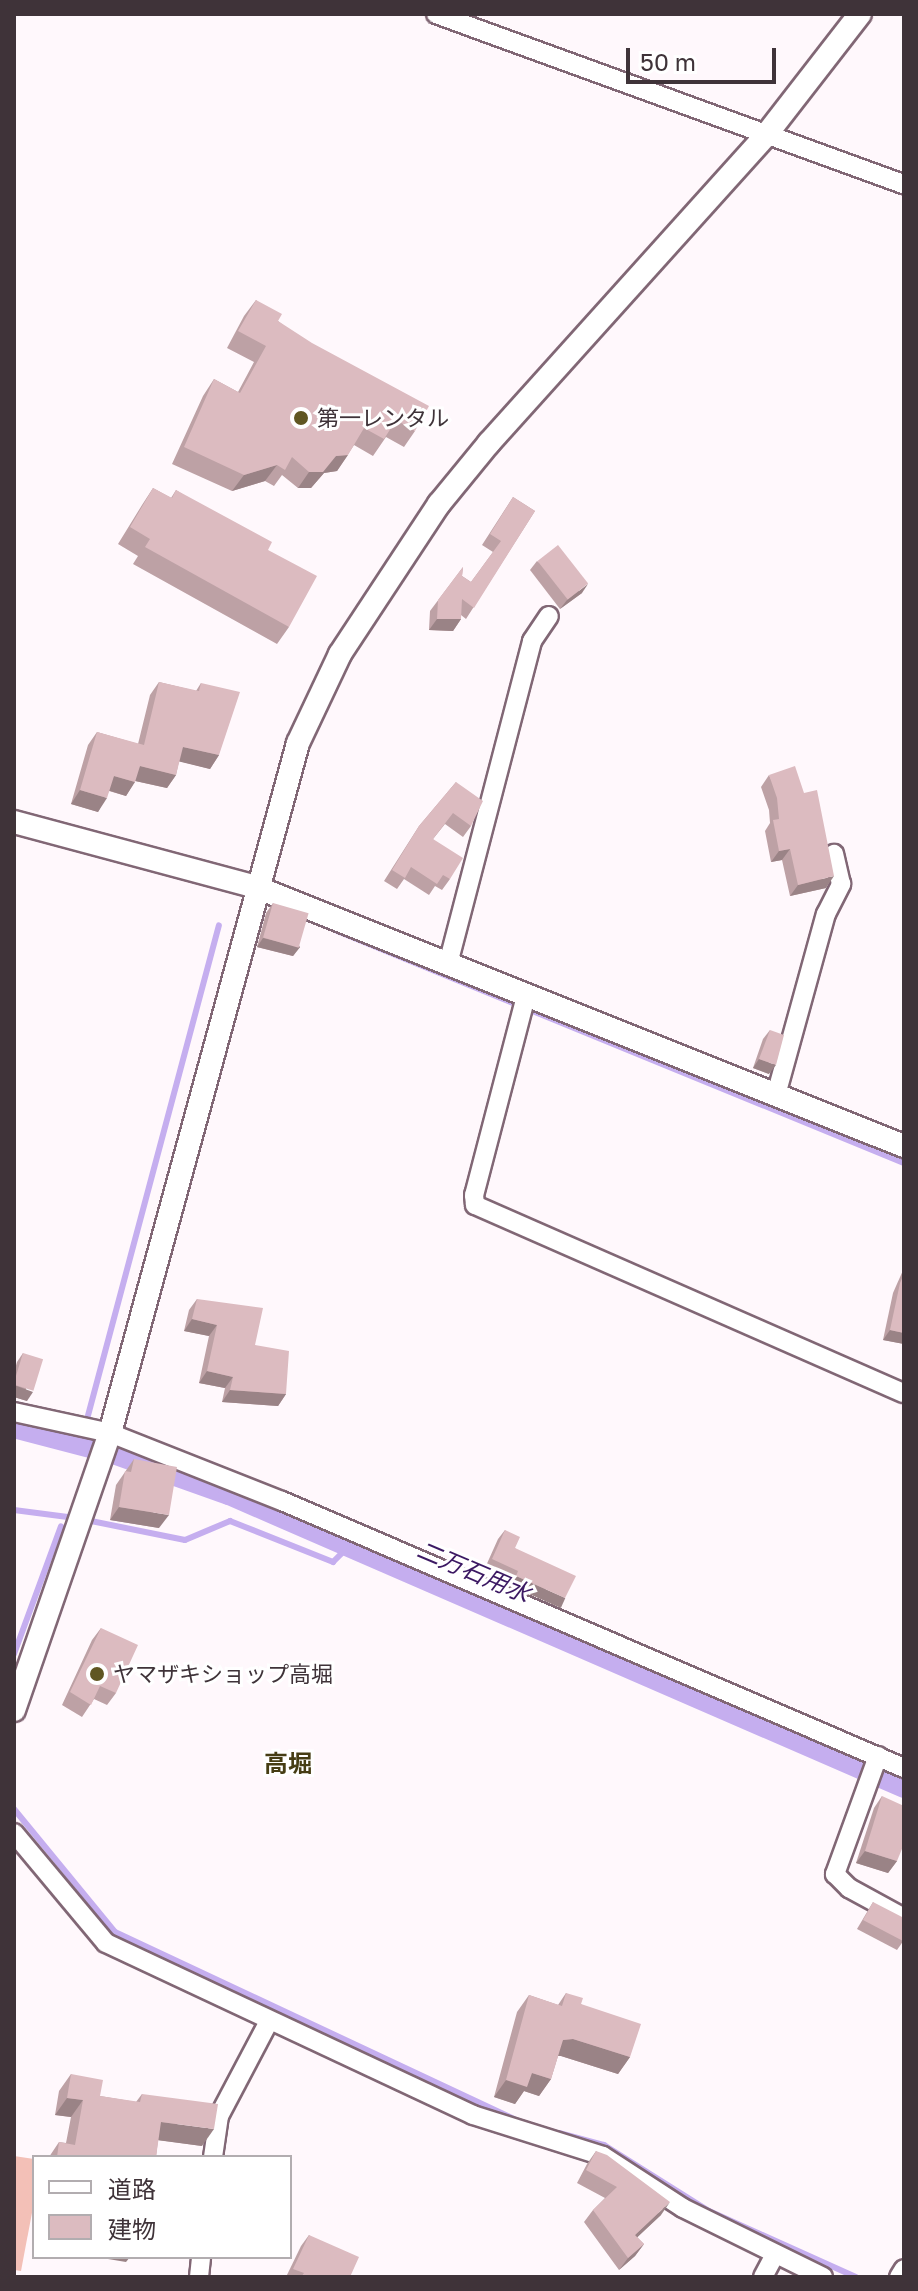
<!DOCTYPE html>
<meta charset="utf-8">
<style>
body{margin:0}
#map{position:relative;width:918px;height:2291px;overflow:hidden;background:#fff8fc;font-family:"Golos Text","Noto Sans JP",sans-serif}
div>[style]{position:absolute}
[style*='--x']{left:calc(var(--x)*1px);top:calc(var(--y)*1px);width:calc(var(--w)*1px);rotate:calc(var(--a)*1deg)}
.green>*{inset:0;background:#f3c0b7}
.stream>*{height:6px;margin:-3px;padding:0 3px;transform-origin:3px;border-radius:3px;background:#c5aeef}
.canal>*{height:22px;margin:-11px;padding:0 11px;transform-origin:11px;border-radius:11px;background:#c5aeef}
.roads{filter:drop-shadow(2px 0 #816775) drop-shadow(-2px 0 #816775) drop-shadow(0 2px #816775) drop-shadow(0 -2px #816775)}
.minor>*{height:18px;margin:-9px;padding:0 9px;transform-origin:9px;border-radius:9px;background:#fff}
.tertiary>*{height:22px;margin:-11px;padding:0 11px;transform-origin:11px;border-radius:11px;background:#fff}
.wall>*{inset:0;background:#bda1a5}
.shaded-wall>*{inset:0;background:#9a8386;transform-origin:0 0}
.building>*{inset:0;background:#dcbbc0;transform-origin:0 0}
.dots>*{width:22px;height:22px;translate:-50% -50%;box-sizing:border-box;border:4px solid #fff;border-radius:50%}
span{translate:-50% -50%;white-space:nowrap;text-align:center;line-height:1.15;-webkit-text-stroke:6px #fff;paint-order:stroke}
.poi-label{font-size:22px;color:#3f3339}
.left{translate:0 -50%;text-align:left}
.water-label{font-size:24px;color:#3c1963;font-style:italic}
.neighbourhood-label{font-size:24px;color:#463d14;font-weight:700}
.frame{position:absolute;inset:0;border:16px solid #3f3339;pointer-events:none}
.legend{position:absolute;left:32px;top:2155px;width:260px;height:104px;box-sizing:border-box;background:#fff;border:2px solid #b2adb0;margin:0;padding:10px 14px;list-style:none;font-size:24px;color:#3f3339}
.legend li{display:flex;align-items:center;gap:16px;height:40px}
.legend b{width:40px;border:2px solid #b2adb0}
.scale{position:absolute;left:626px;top:48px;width:150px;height:36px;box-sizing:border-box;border:4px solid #3f3339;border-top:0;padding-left:10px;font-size:24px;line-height:28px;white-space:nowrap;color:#3f3339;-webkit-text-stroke:6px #fff;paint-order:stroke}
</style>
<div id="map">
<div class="green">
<i style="clip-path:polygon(14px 2156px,34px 2159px,34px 2202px,21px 2271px,14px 2270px)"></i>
</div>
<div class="stream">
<i style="--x:337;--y:931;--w:613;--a:22.25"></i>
<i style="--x:86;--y:1423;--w:515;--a:-75.05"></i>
<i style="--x:14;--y:1510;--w:62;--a:7.5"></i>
<i style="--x:86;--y:1520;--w:101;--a:11.4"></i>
<i style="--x:185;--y:1540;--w:49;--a:-22.9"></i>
<i style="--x:230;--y:1521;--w:111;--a:21.7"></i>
<i style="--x:333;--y:1562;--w:21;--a:-45"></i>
<i style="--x:14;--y:1654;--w:136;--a:-69.8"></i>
<i style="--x:14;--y:1809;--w:159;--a:50.6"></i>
<i style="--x:115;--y:1932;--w:444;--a:25.1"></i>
<i style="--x:559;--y:2133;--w:47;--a:14.9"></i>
<i style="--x:604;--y:2145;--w:124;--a:32.2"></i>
<i style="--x:709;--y:2211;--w:161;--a:24.2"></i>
</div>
<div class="canal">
<i style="--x:14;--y:1427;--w:102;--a:14.7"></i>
<i style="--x:113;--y:1453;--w:123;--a:19.5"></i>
<i style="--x:229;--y:1494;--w:736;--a:23.46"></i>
</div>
<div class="roads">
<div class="minor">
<i style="--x:436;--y:14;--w:498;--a:20"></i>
<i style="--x:448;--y:964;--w:334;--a:-75.4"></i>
<i style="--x:532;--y:641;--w:30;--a:-56"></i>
<i style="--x:526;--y:996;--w:206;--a:104.6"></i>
<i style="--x:474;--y:1195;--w:10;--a:84"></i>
<i style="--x:475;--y:1205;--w:468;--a:23.7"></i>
<i style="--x:776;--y:1095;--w:188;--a:-74.6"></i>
<i style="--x:826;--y:914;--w:34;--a:-63"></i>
<i style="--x:841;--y:884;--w:31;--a:-103"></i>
<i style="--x:14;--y:1412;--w:98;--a:12.3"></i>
<i style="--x:110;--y:1433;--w:185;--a:21.6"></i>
<i style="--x:282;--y:1501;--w:677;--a:23.23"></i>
<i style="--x:878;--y:1756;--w:126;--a:110"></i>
<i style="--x:835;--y:1874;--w:20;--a:45"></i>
<i style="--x:849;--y:1888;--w:63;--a:28.6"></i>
<i style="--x:14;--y:1833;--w:143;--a:50.1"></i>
<i style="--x:106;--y:1943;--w:405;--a:25.1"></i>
<i style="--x:473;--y:2115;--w:136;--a:17.5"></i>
<i style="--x:603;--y:2156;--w:95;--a:33"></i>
<i style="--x:683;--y:2208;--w:156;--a:26.2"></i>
<i style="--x:213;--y:2157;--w:41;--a:-81.7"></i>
<i style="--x:219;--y:2116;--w:107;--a:-62.2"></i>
<i style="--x:199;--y:2277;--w:20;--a:-84"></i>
<i style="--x:763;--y:2277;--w:26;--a:-62"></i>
<i style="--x:899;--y:2277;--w:9;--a:-58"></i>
</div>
<div class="tertiary">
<i style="--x:14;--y:822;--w:251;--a:15"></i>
<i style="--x:256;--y:887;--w:698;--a:21.79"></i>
<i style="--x:14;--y:1710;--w:293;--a:-70.9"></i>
<i style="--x:110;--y:1433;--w:715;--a:-74.76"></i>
<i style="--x:298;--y:743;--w:98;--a:-64.7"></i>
<i style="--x:340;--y:654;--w:180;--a:-56.6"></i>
<i style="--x:439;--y:504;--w:79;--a:-50.7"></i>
<i style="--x:489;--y:443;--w:414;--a:-48"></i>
<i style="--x:766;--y:135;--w:153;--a:-52.2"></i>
</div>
</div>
<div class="wall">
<i style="clip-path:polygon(256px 300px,278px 321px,415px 431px,404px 447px,386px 437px,373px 456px,354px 445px,337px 471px,324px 473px,311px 488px,298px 488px,282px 475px,274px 486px,265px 481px,232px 491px,172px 464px,203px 396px,214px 379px,238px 392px,254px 362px,227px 348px,244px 316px)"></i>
<i style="clip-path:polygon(153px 488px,171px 498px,176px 490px,268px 550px,289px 627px,277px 644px,133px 564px,138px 556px,118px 544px,142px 505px)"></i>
<i style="clip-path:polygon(513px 497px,535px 511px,466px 619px,461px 615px,461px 619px,453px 631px,429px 630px,430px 611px,463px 567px,462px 576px,471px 582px,493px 552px,482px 545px)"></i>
<i style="clip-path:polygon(537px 561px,582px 593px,560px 609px,530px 570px)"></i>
<i style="clip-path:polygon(159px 682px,196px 691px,201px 683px,219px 755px,210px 769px,179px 761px,176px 775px,167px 788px,135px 781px,126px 796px,109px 791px,98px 812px,71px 804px,88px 745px,97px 732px,138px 744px,150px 695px)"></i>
<i style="clip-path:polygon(769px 775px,826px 888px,790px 896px,782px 860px,771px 862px,765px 831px,770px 823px,769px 810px,761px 787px)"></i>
<i style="clip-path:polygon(456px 782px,471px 826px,463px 837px,445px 824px,433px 839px,450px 879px,442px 890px,435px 886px,429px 895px,404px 879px,397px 889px,384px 881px,419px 826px)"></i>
<i style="clip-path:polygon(273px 903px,300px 947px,293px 956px,257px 947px,266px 913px)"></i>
<i style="clip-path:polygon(770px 1030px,769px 1074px,753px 1068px,763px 1039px)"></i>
<i style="clip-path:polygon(904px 1268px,904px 1344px,883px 1340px,893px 1293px)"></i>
<i style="clip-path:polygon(197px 1299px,255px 1345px,286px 1394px,278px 1406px,222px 1402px,225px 1388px,199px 1383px,209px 1336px,184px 1331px,189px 1310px)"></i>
<i style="clip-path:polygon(23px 1353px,27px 1401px,14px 1397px,14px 1372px,17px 1362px)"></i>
<i style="clip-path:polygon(134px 1459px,159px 1528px,110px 1520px,116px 1485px)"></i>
<i style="clip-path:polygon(505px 1530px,515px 1548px,559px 1607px,509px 1585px,512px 1580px,485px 1568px,498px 1539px)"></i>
<i style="clip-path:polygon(101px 1628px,116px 1693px,107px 1705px,94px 1699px,82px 1717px,62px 1705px,92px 1640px)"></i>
<i style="clip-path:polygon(882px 1796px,897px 1861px,888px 1873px,856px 1863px,874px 1808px)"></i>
<i style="clip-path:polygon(873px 1902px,904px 1940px,897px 1950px,857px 1929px)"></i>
<i style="clip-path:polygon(566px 1993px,581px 2004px,630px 2057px,618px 2074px,561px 2056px,558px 2056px,551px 2079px,539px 2096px,524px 2091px,515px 2104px,494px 2097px,517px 2012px,529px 1995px,558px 2005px)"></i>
<i style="clip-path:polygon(71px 2074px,100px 2096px,136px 2102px,142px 2094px,202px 2146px,158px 2140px,156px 2157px,49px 2157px,59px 2142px,66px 2143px,71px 2117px,55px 2115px,59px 2091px)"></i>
<i style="clip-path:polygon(596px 2151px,661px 2215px,637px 2237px,644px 2244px,635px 2256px,619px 2270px,584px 2222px,593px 2210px,605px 2198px,577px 2183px,587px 2164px)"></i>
<i style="clip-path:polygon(309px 2235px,350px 2277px,286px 2277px,301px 2246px)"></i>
</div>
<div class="shaded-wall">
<i style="clip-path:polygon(348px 455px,337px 471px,324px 473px,311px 488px,298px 488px,309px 472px,336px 456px)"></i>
<i style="clip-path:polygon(277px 465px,265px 481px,232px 491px,244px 475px)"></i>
<i style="clip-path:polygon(588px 584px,582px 593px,560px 609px,567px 600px)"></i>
<i style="clip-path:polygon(437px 619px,461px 619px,453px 631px,429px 630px)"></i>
<i style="clip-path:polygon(183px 747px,219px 755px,210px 769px,173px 760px)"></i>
<i style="clip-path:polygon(140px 766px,176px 775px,167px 788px,131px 780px)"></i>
<i style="clip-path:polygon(114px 776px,135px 782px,126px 796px,104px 789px)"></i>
<i style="clip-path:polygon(80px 790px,107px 798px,98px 812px,71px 804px)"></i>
<i style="clip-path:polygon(790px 849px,782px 860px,771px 862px,779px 851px)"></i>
<i style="clip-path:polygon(834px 876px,826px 888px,790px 896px,798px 885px)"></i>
<i style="clip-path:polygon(263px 938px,300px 947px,293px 956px,257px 947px)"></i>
<i style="clip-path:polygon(759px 1059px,776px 1065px,769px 1074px,753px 1068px)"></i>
<i style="clip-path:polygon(192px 1319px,217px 1325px,209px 1336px,184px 1331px)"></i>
<i style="clip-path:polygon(890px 1330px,904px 1333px,904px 1344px,883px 1340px)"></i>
<i style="clip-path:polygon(207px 1371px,233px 1377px,225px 1388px,199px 1383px)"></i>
<i style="clip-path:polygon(14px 1385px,33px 1392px,27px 1401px,14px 1397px)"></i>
<i style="clip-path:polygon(230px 1390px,286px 1394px,278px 1406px,222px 1402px)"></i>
<i style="clip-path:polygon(119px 1507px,169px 1515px,159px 1528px,110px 1520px)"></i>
<i style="left:516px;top:1576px;width:54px;height:11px;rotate:24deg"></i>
<i style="clip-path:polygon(865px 1851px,897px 1861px,888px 1873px,856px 1863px)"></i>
<i style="clip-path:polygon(573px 2039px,630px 2057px,618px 2074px,561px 2056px,551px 2056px,563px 2040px)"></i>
<i style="clip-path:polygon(532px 2073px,551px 2079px,539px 2096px,524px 2091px,515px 2104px,494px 2097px,506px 2080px)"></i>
<i style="clip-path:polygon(67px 2098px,83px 2100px,71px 2117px,55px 2115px)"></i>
<i style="clip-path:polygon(161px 2122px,214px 2129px,202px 2146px,149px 2139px)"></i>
<i style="clip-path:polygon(670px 2202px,661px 2215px,627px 2247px,635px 2235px)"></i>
<i style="clip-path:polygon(644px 2244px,635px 2256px,619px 2270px,628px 2258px)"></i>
<i style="clip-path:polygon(96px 2257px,130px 2257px,126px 2262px)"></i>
</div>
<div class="building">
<i style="clip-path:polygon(256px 300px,282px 314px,278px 321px,312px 343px,429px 406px,415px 431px,396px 420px,384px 439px,364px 428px,348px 455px,336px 456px,323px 472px,309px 472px,292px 457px,285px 470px,277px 465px,244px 475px,184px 447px,214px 379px,240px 393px,266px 346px,238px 331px)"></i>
<i style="clip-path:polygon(153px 488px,172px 498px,176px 490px,272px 542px,268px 550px,317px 576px,289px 627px,145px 547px,150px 539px,130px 527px)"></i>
<i style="clip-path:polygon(513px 497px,535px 511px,474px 608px,462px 599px,461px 619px,437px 619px,438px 600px,463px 567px,462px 576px,471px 582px,501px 541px,490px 534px)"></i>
<i style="left:558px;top:545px;width:49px;height:26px;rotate:52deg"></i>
<i style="clip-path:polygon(159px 682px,199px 691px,201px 683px,240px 692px,219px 755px,183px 747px,176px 775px,140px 766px,135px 782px,114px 776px,107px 798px,80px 790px,97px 732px,144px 745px)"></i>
<i style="clip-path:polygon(795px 766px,804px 793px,817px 790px,834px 876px,798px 885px,790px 849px,779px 851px,773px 820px,779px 819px,777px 798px,769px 775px)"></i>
<i style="clip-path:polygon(456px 782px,483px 801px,471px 826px,453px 813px,433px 839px,463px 858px,450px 879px,443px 875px,437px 884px,411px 867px,405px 878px,392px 870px,419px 826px)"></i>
<i style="left:273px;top:903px;width:37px;height:36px;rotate:16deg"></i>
<i style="clip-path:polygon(770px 1030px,784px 1035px,776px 1065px,759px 1059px)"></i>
<i style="clip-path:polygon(904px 1274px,904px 1333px,890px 1330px,900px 1283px)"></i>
<i style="clip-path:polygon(197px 1299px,263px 1308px,255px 1345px,289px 1351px,286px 1394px,230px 1390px,233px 1377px,207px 1371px,217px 1325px,192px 1319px)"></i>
<i style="left:23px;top:1353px;width:21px;height:33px;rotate:17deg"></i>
<i style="clip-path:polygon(134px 1459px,177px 1467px,169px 1515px,119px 1507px,125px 1471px,131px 1472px)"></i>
<i style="clip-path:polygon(505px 1530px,520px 1537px,515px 1548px,576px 1576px,565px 1598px,516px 1576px,518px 1571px,492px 1559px)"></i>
<i style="clip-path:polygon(101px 1628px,138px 1645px,116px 1693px,100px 1686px,91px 1705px,70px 1692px)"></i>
<i style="clip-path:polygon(882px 1796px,904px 1806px,904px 1844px,897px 1861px,865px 1851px)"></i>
<i style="clip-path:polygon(873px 1902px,904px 1918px,903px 1941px,863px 1920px)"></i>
<i style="clip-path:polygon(566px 1993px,583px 1998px,581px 2004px,641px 2024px,630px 2057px,573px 2039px,563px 2040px,551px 2079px,532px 2073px,527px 2087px,506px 2080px,529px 1995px,562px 2006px)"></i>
<i style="clip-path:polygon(71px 2074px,103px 2080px,100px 2096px,140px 2102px,142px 2094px,218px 2104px,214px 2129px,161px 2122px,156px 2157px,57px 2157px,59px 2142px,75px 2145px,83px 2100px,67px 2098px)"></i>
<i style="clip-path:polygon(596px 2151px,607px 2155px,670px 2202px,635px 2235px,644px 2244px,628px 2258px,593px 2210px,617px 2187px,586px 2170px)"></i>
<i style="clip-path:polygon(309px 2235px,359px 2257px,350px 2277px,301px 2277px,304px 2273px,293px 2269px)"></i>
</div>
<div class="dots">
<i style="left:301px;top:418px;background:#605622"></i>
<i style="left:97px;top:1674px;background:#605622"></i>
</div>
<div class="poi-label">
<span class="left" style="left:317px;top:418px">第一レンタル</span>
<span class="left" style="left:113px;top:1674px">ヤマザキショップ高堀</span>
</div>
<div class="water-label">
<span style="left:474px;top:1571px;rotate:23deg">二万石用水</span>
</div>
<div class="neighbourhood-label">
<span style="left:288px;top:1763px">高堀</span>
</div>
<div class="frame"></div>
<ul class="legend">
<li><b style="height:10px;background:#fff"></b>道路</li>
<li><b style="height:22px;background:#dcbbc0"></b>建物</li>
</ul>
<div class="scale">50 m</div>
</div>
